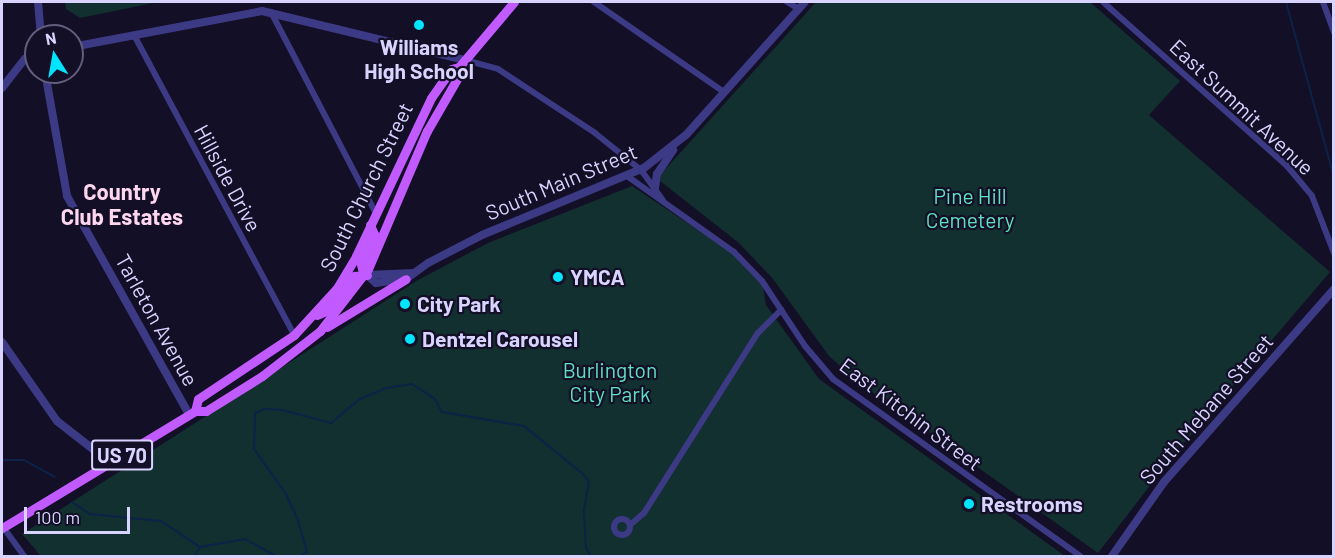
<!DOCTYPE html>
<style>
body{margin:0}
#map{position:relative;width:1335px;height:558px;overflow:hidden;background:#130f26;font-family:Barlow,sans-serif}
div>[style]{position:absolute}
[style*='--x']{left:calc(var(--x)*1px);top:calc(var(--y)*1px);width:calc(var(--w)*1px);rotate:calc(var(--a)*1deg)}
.green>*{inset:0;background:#12302f}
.stream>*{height:2px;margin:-1px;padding:0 1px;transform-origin:1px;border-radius:1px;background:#0c2248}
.minor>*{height:6px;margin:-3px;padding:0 3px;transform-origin:3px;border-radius:3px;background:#3d3a85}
.minor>.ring{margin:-3px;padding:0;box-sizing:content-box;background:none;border:6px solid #3d3a85;border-radius:50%}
.tertiary>*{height:8px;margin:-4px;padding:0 4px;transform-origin:4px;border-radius:4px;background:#3d3a85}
.primary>*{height:9px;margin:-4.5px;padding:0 4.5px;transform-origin:4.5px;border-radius:4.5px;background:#c25bff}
.dots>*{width:16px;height:16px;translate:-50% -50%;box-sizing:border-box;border:3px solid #130f26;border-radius:50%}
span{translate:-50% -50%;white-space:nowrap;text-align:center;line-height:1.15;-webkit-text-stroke:4.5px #130f26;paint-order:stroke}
.shield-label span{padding:2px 4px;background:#130f26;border:2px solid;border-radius:4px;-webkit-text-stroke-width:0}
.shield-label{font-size:20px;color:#d9d4ff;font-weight:700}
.poi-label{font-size:21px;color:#d9d4ff;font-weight:700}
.left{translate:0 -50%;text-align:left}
.street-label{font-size:21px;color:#d9d4ff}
.park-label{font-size:21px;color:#5fe0c0}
.neighbourhood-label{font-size:22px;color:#ffd6f0;font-weight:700}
.frame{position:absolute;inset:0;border:3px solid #d9d4ff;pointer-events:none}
.north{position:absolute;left:24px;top:24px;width:60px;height:60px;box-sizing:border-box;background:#130f26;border:2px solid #625e7d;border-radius:50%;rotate:349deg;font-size:16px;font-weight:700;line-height:24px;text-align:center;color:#d9d4ff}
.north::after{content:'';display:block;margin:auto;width:21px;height:27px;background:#00e5ff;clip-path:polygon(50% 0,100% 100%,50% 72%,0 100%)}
.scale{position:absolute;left:24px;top:507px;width:106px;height:27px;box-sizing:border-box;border:3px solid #d9d4ff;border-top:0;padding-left:8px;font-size:18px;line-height:21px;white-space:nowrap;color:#d9d4ff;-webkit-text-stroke:4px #130f26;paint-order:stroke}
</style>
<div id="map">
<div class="green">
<i style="clip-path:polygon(65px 2px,158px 2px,80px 18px,66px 9px)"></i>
<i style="clip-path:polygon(816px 2px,1090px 2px,1180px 81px,1149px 115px,1330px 272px,1172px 457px,1098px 553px,857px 381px,829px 356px,773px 279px,739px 243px,660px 181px,661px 174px)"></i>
<i style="clip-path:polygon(632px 186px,734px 254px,762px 281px,766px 305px,819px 379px,1065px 556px,41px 556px,22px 534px,418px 280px,488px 243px)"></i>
</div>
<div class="stream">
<i style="--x:1286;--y:2;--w:181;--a:74.7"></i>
<i style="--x:2;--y:460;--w:22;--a:0"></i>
<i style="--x:24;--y:460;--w:35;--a:29"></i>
<i style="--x:72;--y:502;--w:22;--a:34"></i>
<i style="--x:90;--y:514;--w:71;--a:5.6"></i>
<i style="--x:161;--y:521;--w:47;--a:33.7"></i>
<i style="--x:200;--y:547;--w:46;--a:-10.1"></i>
<i style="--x:245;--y:539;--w:35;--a:29"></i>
<i style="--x:195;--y:556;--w:10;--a:-61"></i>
<i style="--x:300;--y:556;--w:8;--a:-30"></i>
<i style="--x:307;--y:552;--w:33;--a:-106"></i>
<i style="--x:298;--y:520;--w:29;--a:-115"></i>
<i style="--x:286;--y:494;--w:55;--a:-125.4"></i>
<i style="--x:254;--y:449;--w:36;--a:-88"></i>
<i style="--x:255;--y:413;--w:11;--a:-22"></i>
<i style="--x:265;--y:409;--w:17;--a:3"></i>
<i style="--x:282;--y:410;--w:51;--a:14.9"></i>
<i style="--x:331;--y:423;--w:38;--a:-40"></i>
<i style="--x:360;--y:399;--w:28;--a:-23"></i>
<i style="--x:386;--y:388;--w:26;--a:-9"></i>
<i style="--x:412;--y:384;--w:27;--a:33"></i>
<i style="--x:435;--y:399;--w:15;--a:62"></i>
<i style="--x:442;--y:412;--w:83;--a:9.7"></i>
<i style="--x:524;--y:426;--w:76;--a:39.1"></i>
<i style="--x:583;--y:474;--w:10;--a:53"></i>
<i style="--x:589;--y:482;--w:29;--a:100"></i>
<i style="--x:584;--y:511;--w:37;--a:87"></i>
<i style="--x:586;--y:548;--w:9;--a:58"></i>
</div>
<div class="minor">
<i style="--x:594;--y:2;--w:158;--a:34.7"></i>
<i style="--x:787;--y:2;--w:14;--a:30"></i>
<i style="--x:1103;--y:2;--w:246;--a:41.7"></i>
<i style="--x:1287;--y:166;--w:39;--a:50"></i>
<i style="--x:1312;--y:196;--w:61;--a:68.9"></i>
<i style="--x:1323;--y:2;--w:33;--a:70"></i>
<i style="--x:271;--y:12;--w:228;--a:62.5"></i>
<i style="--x:134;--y:35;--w:340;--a:61.9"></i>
<i style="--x:465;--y:60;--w:34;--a:15"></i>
<i style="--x:498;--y:69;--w:116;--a:33.4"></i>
<i style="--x:595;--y:133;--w:59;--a:38.8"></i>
<i style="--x:641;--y:170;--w:37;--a:54"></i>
<i style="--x:627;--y:176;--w:131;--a:35.4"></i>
<i style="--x:734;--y:252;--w:40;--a:46"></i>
<i style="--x:762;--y:281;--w:78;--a:56.5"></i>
<i style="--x:805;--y:346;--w:43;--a:49.7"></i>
<i style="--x:833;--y:379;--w:304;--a:35.6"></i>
<i class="ring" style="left:614px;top:519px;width:10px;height:10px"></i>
<i style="--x:630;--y:525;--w:18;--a:-41"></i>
<i style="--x:644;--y:513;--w:213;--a:-57.7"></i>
<i style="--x:758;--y:333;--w:33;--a:-45"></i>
<i style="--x:3;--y:527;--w:36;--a:54"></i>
</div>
<div class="tertiary">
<i style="--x:38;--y:2;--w:34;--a:85"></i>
<i style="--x:72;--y:47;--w:193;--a:-10.7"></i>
<i style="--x:262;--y:11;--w:209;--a:13.6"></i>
<i style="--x:45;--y:72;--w:126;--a:79.9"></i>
<i style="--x:67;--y:196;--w:250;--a:60.8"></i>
<i style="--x:2;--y:88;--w:37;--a:-52"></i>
<i style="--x:25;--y:59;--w:12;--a:-20"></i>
<i style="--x:655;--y:188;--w:14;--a:-82"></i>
<i style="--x:657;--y:174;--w:29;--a:-56"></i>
<i style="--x:414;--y:273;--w:47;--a:177.6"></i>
<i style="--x:367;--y:275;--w:12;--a:42"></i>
<i style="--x:376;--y:283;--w:30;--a:-8"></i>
<i style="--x:406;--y:279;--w:27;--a:-36"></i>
<i style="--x:428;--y:263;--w:61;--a:-27.4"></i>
<i style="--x:482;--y:235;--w:175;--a:-22.5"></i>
<i style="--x:644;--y:168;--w:53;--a:-38.2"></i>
<i style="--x:686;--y:135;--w:178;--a:-48.2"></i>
<i style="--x:2;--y:342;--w:96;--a:55.2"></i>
<i style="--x:57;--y:421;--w:47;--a:38.1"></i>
<i style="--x:94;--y:450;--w:19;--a:51"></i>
<i style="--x:1112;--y:556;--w:90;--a:-54.9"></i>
<i style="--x:1164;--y:482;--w:257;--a:-48.6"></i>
</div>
<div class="primary">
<i style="--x:363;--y:273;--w:9;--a:-103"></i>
<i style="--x:361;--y:264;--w:33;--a:-67"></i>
<i style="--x:374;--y:234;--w:10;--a:-114"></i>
<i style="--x:317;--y:315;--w:12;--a:-24"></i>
<i style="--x:328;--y:310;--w:43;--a:-52.6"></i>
<i style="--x:354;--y:276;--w:13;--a:-4"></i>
<i style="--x:327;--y:327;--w:92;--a:-31.3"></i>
<i style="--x:195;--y:411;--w:12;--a:-76"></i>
<i style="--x:198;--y:399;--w:115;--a:-33.7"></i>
<i style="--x:294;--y:335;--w:64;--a:-47.5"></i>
<i style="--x:337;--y:288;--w:37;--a:-59"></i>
<i style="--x:356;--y:256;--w:175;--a:-64.6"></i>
<i style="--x:431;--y:98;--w:35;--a:-55"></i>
<i style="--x:451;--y:69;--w:8;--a:-14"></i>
<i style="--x:459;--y:67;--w:85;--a:-49.8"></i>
<i style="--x:2;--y:528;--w:226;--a:-31.2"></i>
<i style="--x:195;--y:411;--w:11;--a:0"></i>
<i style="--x:206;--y:411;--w:66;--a:-32"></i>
<i style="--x:262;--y:376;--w:73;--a:-37.8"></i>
<i style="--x:320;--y:331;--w:78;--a:-52.3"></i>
<i style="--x:368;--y:269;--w:150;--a:-66.9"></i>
<i style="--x:427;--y:131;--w:68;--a:-60"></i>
<i style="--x:461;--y:72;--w:5;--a:-112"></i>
</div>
<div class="dots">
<i style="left:419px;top:25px;background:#00e5ff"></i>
<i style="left:558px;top:277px;background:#00e5ff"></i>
<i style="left:405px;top:304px;background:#00e5ff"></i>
<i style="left:410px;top:339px;background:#00e5ff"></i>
<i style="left:969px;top:504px;background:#00e5ff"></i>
</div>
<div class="shield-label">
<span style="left:122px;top:455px">US 70</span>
</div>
<div class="poi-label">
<span style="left:419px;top:59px">Williams<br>High School</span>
<span class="left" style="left:570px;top:277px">YMCA</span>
<span class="left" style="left:417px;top:304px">City Park</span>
<span class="left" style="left:422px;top:339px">Dentzel Carousel</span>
<span class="left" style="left:981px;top:504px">Restrooms</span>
</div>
<div class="street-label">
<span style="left:1242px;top:107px;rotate:43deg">East Summit Avenue</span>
<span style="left:228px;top:178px;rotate:62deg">Hillside Drive</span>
<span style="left:561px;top:182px;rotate:-23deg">South Main Street</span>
<span style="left:366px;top:187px;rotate:-64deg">South Church Street</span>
<span style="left:157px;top:320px;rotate:61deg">Tarleton Avenue</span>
<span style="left:1206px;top:409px;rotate:-49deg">South Mebane Street</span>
<span style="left:911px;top:414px;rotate:37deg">East Kitchin Street</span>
</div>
<div class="park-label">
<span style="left:970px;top:208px">Pine Hill<br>Cemetery</span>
<span style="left:610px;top:382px">Burlington<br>City Park</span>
</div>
<div class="neighbourhood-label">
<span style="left:122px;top:204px">Country<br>Club Estates</span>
</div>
<div class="frame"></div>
<div class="north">N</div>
<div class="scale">100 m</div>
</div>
